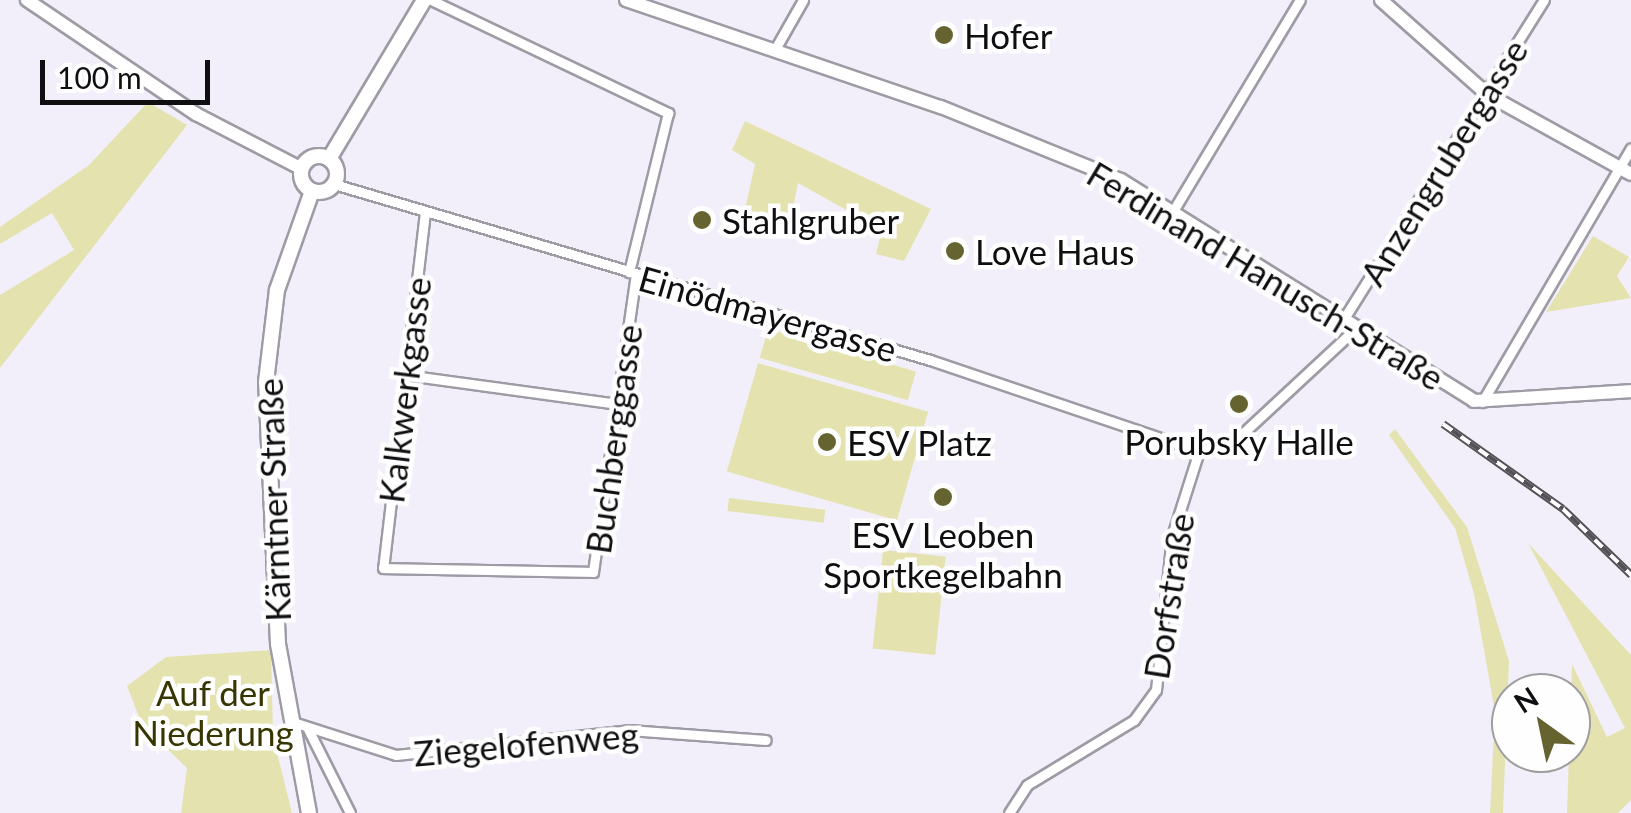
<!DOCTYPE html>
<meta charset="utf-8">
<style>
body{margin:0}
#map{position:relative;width:1631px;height:813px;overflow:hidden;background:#f3effa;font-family:Lato,sans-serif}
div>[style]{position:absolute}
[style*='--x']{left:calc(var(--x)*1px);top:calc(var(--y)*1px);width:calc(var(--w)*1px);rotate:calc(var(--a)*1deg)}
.green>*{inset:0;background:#e4e3b0;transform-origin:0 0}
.roads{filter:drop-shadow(2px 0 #9e9ba5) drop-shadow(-2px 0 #9e9ba5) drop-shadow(0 2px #9e9ba5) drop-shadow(0 -2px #9e9ba5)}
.street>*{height:9px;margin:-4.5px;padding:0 4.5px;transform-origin:4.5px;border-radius:4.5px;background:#fff}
.secondary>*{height:12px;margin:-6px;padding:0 6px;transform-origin:6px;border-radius:6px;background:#fff}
.primary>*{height:14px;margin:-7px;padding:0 7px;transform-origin:7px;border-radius:7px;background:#fff}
.primary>.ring{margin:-7px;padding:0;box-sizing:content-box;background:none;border:14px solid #fff;border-radius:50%}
.rail>*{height:8px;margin-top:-4px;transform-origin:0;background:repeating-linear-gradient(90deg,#fefefe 0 11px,#545257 0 22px);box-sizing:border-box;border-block:2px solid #545257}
.dots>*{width:28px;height:28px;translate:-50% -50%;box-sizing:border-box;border:5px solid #fefefe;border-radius:50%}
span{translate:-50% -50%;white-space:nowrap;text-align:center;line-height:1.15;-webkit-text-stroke:9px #fefefe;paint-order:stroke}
.poi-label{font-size:35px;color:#0f0e11}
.left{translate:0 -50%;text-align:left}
.street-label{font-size:35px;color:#0f0e11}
.park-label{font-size:35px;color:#383600}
.north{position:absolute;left:1491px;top:673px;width:100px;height:100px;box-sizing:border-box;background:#fefefe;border:2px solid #9e9e9f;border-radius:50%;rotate:327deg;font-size:28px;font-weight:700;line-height:40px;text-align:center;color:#0f0e11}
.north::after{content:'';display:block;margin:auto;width:35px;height:45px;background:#656431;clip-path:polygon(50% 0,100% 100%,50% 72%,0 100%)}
.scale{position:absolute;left:40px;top:60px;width:170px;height:45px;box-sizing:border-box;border:5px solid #0f0e11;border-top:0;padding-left:12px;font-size:30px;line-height:35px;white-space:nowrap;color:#0f0e11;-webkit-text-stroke:8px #fefefe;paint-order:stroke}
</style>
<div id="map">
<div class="green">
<i style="clip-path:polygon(148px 102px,187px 125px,0 368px,0 295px,74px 250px,52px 213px,0 244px,0 227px,89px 165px)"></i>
<i style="clip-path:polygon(745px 121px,931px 209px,904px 261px,876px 254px,882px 230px,798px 183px,788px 233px,743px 218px,755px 164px,732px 150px)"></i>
<i style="clip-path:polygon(1593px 236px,1629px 257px,1617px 276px,1631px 298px,1546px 312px)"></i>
<i style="left:768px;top:329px;width:154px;height:30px;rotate:16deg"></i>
<i style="left:758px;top:363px;width:177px;height:113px;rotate:16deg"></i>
<i style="clip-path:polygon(1395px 429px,1467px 527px,1509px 661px,1503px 813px,1490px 813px,1495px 712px,1474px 594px,1455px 528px,1389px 435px)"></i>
<i style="left:729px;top:498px;width:97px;height:13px;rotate:7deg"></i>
<i style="clip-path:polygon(1528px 543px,1631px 655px,1631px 800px,1618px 813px,1567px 813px,1572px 664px,1607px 737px,1625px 728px)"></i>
<i style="left:883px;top:550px;width:63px;height:99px;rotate:6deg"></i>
<i style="clip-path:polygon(271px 650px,273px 736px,292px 813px,181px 813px,187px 768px,142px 725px,127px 686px,166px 657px)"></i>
</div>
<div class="roads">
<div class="street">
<i style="--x:431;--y:0;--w:263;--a:25.5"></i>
<i style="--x:668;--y:113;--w:164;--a:103.8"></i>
<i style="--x:774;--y:51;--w:59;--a:-60.4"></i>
<i style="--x:334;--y:184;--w:621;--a:16.45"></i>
<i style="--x:930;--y:360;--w:284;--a:18.7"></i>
<i style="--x:1173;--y:211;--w:246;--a:-59"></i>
<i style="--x:425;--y:212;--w:358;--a:96.7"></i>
<i style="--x:383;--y:568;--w:210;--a:1.1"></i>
<i style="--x:593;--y:572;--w:301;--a:-81.8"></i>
<i style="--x:1343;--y:320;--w:378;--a:-57.9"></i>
<i style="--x:406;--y:375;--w:215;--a:7.8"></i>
<i style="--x:1482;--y:402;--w:294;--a:-59.6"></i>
<i style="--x:293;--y:722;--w:108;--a:17.8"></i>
<i style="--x:396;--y:755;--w:234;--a:-6.1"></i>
<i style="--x:629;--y:730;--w:137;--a:4.2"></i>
<i style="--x:308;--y:729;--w:94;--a:63.4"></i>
<i style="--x:1009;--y:813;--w:33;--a:-57"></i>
<i style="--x:1027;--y:785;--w:125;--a:-31.3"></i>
<i style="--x:1134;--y:720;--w:37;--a:-54"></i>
<i style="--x:1156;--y:690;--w:155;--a:-84.1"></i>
<i style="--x:1172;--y:536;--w:89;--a:-72.4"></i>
<i style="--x:1199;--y:451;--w:28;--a:-6"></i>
<i style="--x:1227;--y:448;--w:172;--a:-42.9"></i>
</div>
<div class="secondary">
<i style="--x:27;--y:0;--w:204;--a:34"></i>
<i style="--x:196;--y:114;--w:119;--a:27.4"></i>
<i style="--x:626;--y:0;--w:333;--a:18.8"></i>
<i style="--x:941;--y:107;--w:194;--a:22.1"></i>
<i style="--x:1121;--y:180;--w:416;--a:32"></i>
<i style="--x:1474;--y:401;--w:157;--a:-3.6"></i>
<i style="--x:1381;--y:0;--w:143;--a:41.6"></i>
<i style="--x:1488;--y:95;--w:163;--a:28.9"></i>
</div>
<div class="primary">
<i class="ring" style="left:301px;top:156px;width:22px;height:22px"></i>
<i style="--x:329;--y:159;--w:185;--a:-59.1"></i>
<i style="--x:309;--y:813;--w:172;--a:-100.4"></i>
<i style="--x:278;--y:644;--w:262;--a:-92.6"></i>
<i style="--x:266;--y:382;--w:93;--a:-83.2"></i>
<i style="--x:277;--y:290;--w:105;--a:-70.5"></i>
</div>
</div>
<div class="rail">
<i style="--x:1443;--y:424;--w:147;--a:35.3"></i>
<i style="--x:1563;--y:509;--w:95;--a:44.1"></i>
</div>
<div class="dots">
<i style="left:944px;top:35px;background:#656431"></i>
<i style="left:702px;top:220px;background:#656431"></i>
<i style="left:955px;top:251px;background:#656431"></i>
<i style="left:1239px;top:404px;background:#656431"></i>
<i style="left:827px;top:442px;background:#656431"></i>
<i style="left:943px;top:497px;background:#656431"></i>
</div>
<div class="poi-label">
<span class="left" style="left:964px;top:35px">Hofer</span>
<span class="left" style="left:722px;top:220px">Stahlgruber</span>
<span class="left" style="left:975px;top:251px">Love Haus</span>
<span style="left:1239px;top:441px">Porubsky Halle</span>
<span class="left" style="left:847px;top:442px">ESV Platz</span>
<span style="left:943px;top:554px">ESV Leoben<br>Sportkegelbahn</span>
</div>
<div class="street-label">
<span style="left:1443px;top:162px;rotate:-58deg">Anzengrubergasse</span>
<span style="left:1266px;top:275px;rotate:31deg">Ferdinand Hanusch-Straße</span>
<span style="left:768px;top:313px;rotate:16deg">Einödmayergasse</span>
<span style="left:404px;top:390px;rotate:-83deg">Kalkwerkgasse</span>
<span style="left:613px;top:439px;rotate:-82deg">Buchberggasse</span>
<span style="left:273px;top:500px;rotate:-92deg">Kärntner Straße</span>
<span style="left:1168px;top:596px;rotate:-81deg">Dorfstraße</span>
<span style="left:526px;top:743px;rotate:-5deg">Ziegelofenweg</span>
</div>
<div class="park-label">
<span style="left:213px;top:712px">Auf der<br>Niederung</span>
</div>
<div class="north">N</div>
<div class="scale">100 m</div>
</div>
